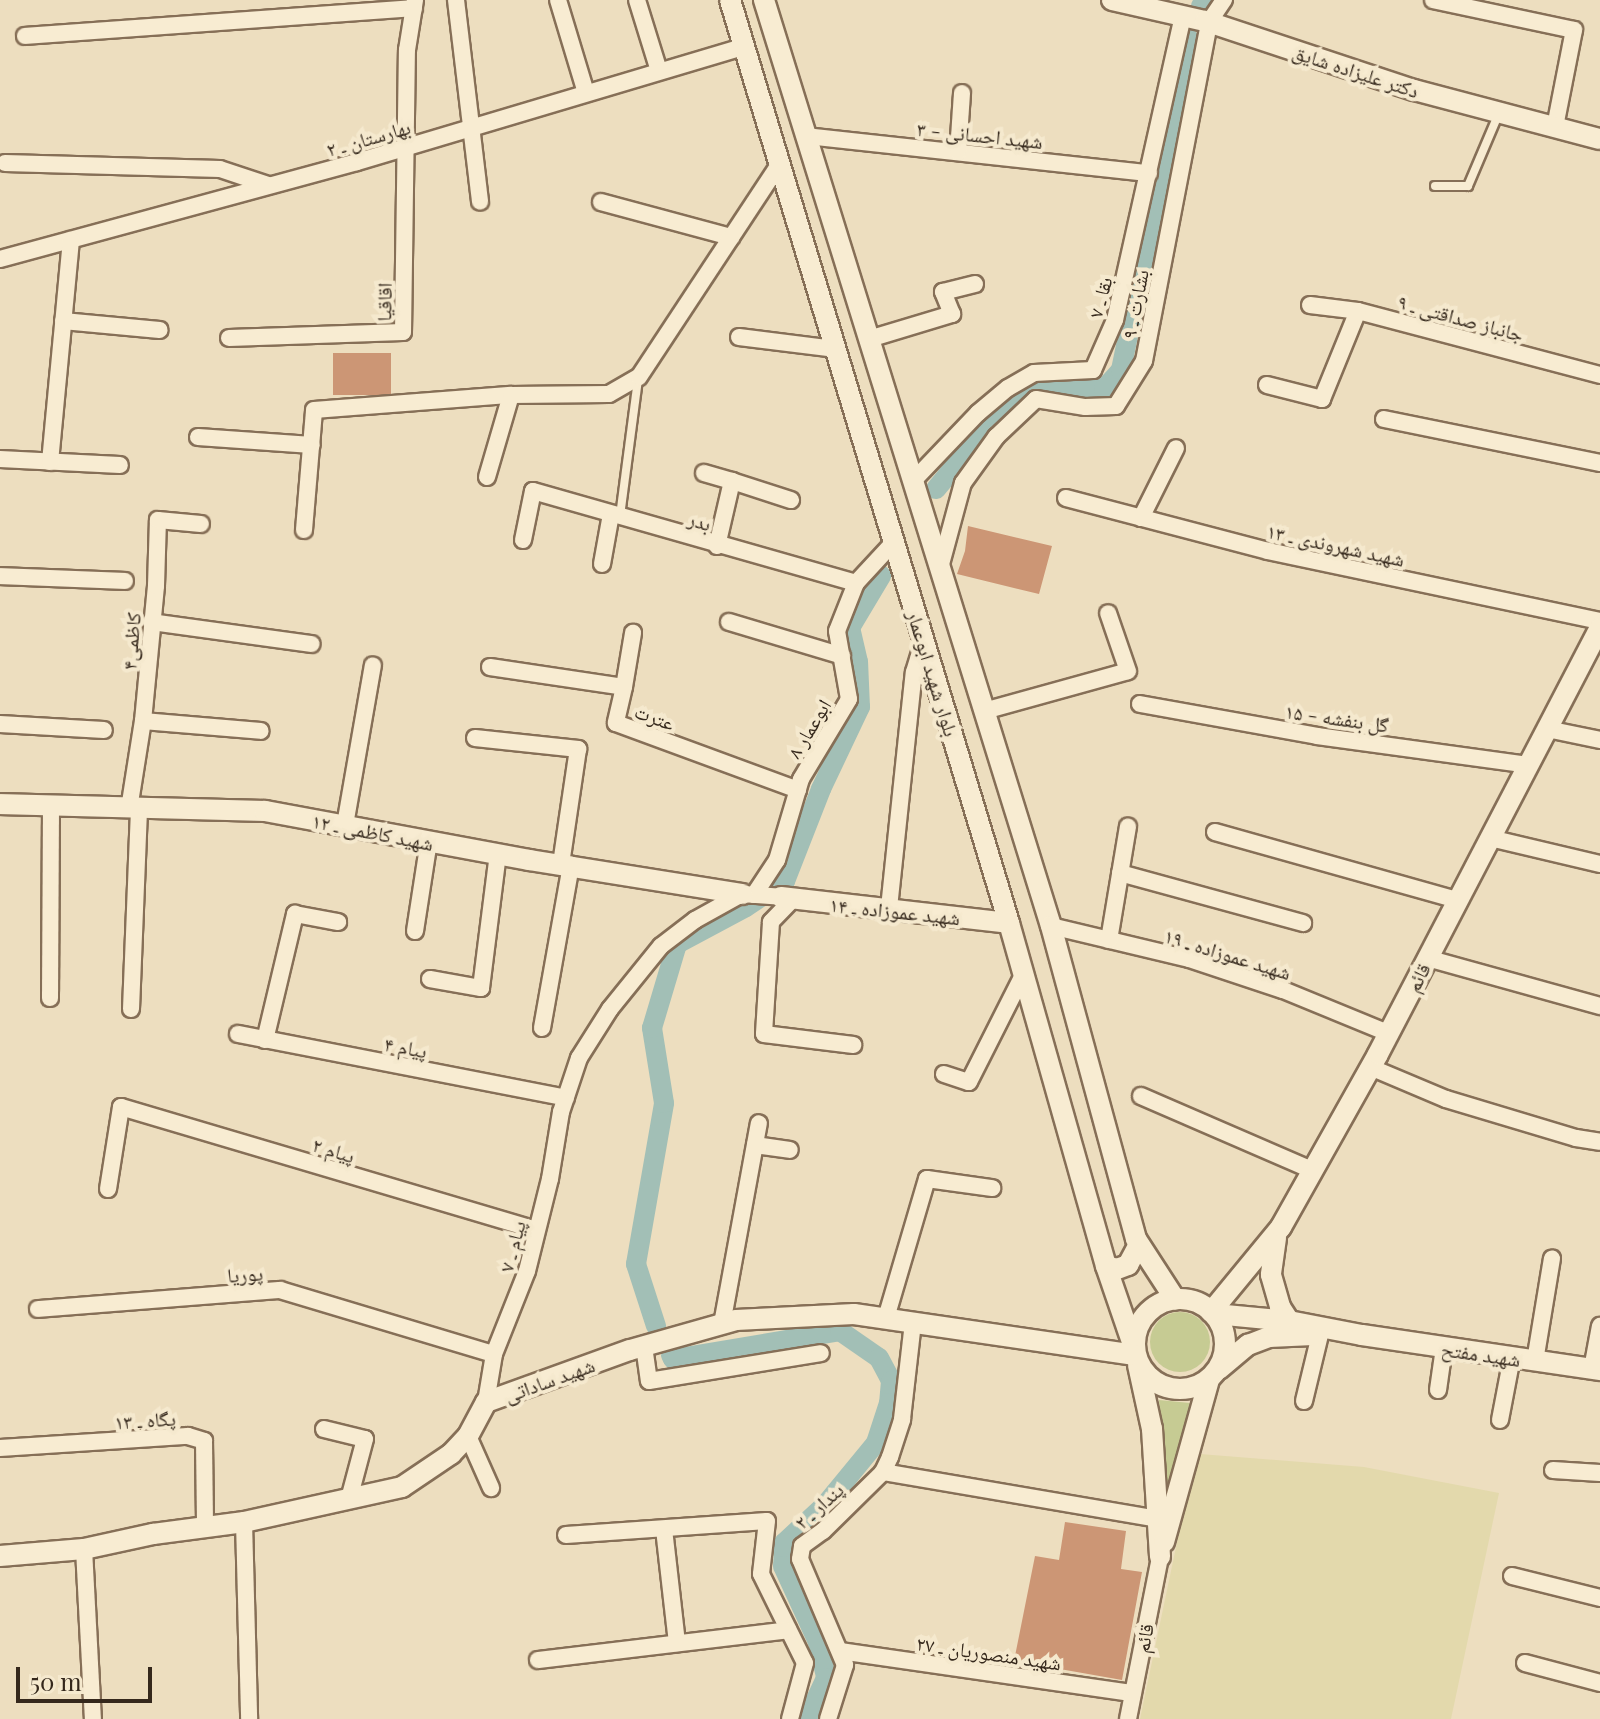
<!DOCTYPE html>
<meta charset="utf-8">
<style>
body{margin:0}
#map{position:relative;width:1600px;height:1719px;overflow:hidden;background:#eddebf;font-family:"Playfair Display","Noto Naskh Arabic",serif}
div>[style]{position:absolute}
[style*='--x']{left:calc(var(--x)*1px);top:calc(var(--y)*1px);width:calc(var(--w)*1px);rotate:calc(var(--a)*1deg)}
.farmland>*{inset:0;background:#e3d9ac}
.green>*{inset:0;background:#c6cb93}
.round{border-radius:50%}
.canal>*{height:20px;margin:-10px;padding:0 10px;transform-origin:10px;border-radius:10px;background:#a2bfb6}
.building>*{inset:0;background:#cc9675;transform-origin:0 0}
.roads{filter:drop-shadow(2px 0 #866f57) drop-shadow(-2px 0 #866f57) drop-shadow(0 2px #866f57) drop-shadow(0 -2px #866f57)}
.service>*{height:8px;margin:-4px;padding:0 4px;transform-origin:4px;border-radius:4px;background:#f8ecd2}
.minor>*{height:16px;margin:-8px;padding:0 8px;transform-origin:8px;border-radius:8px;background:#f8ecd2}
.tertiary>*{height:20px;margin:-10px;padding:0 10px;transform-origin:10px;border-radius:10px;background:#f8ecd2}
.tertiary>.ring{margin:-10px;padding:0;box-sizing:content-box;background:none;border:20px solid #f8ecd2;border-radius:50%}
span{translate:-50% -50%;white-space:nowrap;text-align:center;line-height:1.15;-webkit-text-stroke:8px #f5e9ce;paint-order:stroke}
.street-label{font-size:20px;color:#35281c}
.scale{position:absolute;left:16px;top:1667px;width:136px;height:36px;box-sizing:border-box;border:4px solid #35281c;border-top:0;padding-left:10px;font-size:24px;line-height:28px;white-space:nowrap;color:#35281c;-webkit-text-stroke:6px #f5e9ce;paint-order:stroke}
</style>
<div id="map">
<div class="farmland">
<i style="clip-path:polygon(1200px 1454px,1364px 1467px,1499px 1493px,1451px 1719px,1140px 1719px,1193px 1466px)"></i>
</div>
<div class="green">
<i class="round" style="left:1150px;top:1312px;width:60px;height:60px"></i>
<i style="clip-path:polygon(1159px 1400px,1190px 1403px,1166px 1511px)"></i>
</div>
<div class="canal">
<i style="--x:1201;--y:6;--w:7;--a:-56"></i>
<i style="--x:936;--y:489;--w:124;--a:-50.3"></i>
<i style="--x:1015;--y:394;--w:19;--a:-25"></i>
<i style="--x:1032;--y:386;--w:24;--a:15"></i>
<i style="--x:1055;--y:392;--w:49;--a:-3.5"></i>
<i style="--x:1104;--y:389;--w:25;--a:-48"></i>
<i style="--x:1121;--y:370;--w:338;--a:-78.4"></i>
<i style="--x:656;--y:1326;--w:65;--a:-107.9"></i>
<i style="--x:636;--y:1264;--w:163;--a:-80.1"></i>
<i style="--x:664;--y:1103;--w:76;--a:-99.1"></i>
<i style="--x:652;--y:1028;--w:88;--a:-73.4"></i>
<i style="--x:677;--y:944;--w:78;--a:-28.2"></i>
<i style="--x:746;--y:907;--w:47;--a:-33.7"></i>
<i style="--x:785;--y:881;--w:99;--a:-68.6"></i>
<i style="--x:821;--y:789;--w:91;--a:-64.6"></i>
<i style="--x:860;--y:707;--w:45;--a:-92.5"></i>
<i style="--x:858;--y:662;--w:35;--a:-103"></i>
<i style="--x:850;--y:628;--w:61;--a:-59.2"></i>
<i style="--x:671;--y:1355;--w:4;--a:63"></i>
<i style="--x:673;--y:1359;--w:169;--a:-9.5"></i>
<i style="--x:840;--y:1331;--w:47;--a:34.7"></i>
<i style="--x:879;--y:1358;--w:26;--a:62"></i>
<i style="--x:891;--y:1381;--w:22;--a:95"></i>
<i style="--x:889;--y:1403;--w:42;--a:108"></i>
<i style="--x:876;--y:1443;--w:80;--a:129.4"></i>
<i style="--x:825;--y:1505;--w:56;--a:137.2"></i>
<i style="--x:784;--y:1543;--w:23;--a:92"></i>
<i style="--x:783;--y:1566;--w:84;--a:65.3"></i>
<i style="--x:818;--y:1642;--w:37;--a:77"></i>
<i style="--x:826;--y:1678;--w:45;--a:114.9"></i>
</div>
<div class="building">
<i style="left:333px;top:353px;width:58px;height:42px"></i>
<i style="clip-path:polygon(968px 526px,1052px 546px,1039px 594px,957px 574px,965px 551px)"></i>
<i style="clip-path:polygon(1065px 1522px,1126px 1531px,1121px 1569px,1142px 1572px,1122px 1680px,1014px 1661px,1035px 1556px,1059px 1560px)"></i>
</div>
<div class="roads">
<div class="service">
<i style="--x:1435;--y:186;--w:33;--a:0"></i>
<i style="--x:1468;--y:186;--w:79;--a:-67"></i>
<i style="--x:620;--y:516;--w:138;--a:-82.5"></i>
</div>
<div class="minor">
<i style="--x:456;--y:0;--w:203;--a:83.2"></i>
<i style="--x:558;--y:0;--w:97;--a:73.2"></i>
<i style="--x:637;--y:0;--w:74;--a:72.8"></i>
<i style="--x:1433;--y:0;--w:144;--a:12"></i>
<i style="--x:1574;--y:30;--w:99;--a:101.1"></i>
<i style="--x:25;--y:36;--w:390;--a:-4.1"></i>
<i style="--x:806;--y:136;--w:345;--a:6.2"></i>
<i style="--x:958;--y:152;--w:59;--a:-86.1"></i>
<i style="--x:5;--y:163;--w:215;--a:1.6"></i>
<i style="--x:220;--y:169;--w:51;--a:18.4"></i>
<i style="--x:601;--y:202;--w:135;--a:15.1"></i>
<i style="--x:0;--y:259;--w:370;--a:-15.2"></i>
<i style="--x:357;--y:162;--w:405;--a:-16.6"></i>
<i style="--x:1310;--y:305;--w:48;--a:7.1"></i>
<i style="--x:1358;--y:311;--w:250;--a:14.8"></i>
<i style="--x:63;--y:321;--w:97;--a:5.3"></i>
<i style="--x:739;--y:337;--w:98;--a:7.1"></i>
<i style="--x:229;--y:338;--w:174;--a:-2"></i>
<i style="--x:403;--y:332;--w:282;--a:-89.2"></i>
<i style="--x:407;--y:50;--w:51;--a:-80.9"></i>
<i style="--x:869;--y:339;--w:87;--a:-16.8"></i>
<i style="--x:952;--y:314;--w:24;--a:-112"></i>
<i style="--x:943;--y:292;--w:33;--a:-14"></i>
<i style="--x:1267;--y:385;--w:57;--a:14.3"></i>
<i style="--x:1322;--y:399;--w:95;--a:-67.8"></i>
<i style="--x:1384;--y:419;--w:220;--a:11.5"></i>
<i style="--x:198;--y:437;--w:114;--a:4"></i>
<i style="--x:0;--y:459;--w:120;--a:2.9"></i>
<i style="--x:50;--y:462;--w:223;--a:-84.6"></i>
<i style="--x:704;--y:473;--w:29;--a:16"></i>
<i style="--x:487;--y:477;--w:85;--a:-73.7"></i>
<i style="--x:913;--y:481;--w:94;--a:-46.3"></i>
<i style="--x:978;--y:413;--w:39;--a:-40"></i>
<i style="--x:1008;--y:388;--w:30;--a:-30"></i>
<i style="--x:1034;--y:373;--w:59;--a:-2.9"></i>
<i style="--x:1093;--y:370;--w:55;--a:-66.3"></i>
<i style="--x:1115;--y:320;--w:312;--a:-77.4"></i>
<i style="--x:1066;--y:498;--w:209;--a:14.7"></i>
<i style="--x:1268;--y:551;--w:339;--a:11.9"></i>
<i style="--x:1141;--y:518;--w:78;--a:-63.4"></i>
<i style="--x:304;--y:530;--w:120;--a:-85.2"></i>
<i style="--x:314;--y:410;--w:198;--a:-4.4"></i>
<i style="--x:511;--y:395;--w:98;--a:-0.6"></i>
<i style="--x:609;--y:394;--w:34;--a:-30"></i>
<i style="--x:639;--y:377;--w:256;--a:-56.6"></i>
<i style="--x:523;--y:540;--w:50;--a:-78.5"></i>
<i style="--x:533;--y:491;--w:336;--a:15.9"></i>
<i style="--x:717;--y:546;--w:67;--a:-77"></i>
<i style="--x:732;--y:481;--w:62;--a:17.9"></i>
<i style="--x:602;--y:564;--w:51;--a:-79.8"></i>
<i style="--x:940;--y:568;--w:88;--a:-74.9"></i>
<i style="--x:963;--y:483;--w:57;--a:-54.3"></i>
<i style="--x:996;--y:437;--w:55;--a:-43.5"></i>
<i style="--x:1036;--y:399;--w:50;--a:9.3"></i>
<i style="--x:1085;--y:407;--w:31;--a:-2"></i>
<i style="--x:1116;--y:406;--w:53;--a:-58.1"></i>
<i style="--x:1144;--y:361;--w:345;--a:-79.1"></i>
<i style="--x:1209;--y:22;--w:27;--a:-56"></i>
<i style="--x:0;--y:576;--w:125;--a:2.3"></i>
<i style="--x:151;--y:622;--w:162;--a:7.8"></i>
<i style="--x:729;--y:622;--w:118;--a:16.7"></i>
<i style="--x:490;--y:667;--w:135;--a:8.5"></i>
<i style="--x:624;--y:687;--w:37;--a:103"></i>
<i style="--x:616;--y:723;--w:194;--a:20.2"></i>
<i style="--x:624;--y:687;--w:55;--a:-80.5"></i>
<i style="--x:1140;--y:704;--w:180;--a:10.2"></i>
<i style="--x:1317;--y:736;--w:213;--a:7.8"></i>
<i style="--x:984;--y:711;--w:149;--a:-15.5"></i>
<i style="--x:1128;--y:671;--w:61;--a:-109"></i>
<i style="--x:143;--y:721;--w:118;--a:4.8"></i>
<i style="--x:0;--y:724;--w:104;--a:3.3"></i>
<i style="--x:1547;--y:729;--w:54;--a:11.7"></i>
<i style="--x:475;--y:738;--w:104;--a:6.1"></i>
<i style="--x:578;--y:749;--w:116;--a:98.4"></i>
<i style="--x:129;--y:809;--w:89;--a:-81"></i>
<i style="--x:143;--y:721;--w:136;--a:-84.5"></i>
<i style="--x:156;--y:586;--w:66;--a:-88.3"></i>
<i style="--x:158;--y:520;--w:43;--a:5.3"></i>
<i style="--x:345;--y:825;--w:162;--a:-80.1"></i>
<i style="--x:1215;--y:832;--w:251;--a:15.7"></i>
<i style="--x:1490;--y:838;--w:113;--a:13.3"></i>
<i style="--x:1120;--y:873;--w:190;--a:15.3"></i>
<i style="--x:754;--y:895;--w:42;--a:-56.7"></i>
<i style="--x:777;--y:860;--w:84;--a:-73.5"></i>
<i style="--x:801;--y:779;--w:93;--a:-59"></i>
<i style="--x:849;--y:699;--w:69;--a:-100"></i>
<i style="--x:837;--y:631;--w:52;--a:-68.4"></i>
<i style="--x:856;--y:583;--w:56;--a:-47.2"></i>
<i style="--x:793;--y:899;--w:32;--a:134"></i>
<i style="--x:771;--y:922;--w:112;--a:93.6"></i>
<i style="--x:764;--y:1034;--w:90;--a:7"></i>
<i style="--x:889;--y:908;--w:237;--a:-84"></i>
<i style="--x:914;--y:672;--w:34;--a:-73"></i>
<i style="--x:1051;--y:926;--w:142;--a:13.4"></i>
<i style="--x:1189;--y:959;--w:99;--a:18.3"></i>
<i style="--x:1283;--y:990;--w:113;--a:22.3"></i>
<i style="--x:415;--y:931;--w:91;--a:-81.2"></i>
<i style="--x:1109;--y:940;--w:115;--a:-80.5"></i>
<i style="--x:1427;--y:958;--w:180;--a:15.5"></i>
<i style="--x:430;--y:979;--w:52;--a:10"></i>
<i style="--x:481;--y:988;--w:135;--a:-82.8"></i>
<i style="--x:50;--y:998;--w:192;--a:-89.7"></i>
<i style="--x:131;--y:1009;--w:200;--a:-87.7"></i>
<i style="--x:542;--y:1028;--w:166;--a:-79.9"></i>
<i style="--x:238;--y:1034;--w:334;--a:11"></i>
<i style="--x:265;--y:1040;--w:130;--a:-76.6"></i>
<i style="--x:295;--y:914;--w:44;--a:10.5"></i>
<i style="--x:1370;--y:1067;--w:82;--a:22.8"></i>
<i style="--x:1446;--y:1099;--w:136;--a:16.7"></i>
<i style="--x:1576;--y:1138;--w:24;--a:9"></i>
<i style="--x:944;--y:1074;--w:26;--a:18"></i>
<i style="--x:969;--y:1082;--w:122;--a:-63.2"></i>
<i style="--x:1141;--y:1096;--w:186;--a:23.4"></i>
<i style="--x:755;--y:1145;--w:35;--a:8"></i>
<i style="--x:108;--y:1189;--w:83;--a:-81"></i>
<i style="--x:121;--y:1107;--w:433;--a:16.5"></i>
<i style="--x:38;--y:1309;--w:243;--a:-4.5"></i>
<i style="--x:280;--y:1290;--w:223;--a:16.7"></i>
<i style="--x:886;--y:1318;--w:145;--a:-73.6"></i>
<i style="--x:927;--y:1179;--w:66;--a:7.9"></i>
<i style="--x:722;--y:1324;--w:204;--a:-79.6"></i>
<i style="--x:644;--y:1346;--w:35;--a:82"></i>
<i style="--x:649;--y:1381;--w:174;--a:-9.2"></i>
<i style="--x:1535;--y:1361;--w:104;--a:-80.6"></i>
<i style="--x:1592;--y:1369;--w:44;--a:-79.5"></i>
<i style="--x:1438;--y:1390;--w:42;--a:-81.9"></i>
<i style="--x:1304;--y:1401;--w:68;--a:-76.4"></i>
<i style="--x:486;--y:1402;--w:49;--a:-80.5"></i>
<i style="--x:494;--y:1354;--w:89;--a:-68.3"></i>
<i style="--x:527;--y:1271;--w:95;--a:-76"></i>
<i style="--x:550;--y:1179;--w:68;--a:-80.7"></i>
<i style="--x:561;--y:1112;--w:57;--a:-71.6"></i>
<i style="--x:579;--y:1058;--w:58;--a:-57.7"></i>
<i style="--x:610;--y:1009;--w:81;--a:-51"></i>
<i style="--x:661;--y:946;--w:43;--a:-37.4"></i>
<i style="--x:695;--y:920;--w:54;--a:-29"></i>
<i style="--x:742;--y:894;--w:39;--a:4"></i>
<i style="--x:1500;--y:1420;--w:64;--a:-79.2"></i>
<i style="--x:324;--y:1429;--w:42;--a:13.7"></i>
<i style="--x:365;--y:1439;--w:62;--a:104.9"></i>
<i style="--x:468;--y:1436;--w:57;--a:66.1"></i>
<i style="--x:0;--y:1448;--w:188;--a:-3.7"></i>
<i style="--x:188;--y:1436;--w:17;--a:17"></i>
<i style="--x:204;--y:1441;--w:87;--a:89.3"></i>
<i style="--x:1553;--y:1470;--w:47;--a:3.7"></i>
<i style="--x:883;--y:1472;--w:278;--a:9.7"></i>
<i style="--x:244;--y:1522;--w:197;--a:88.5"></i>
<i style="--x:664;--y:1529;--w:115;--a:83.5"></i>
<i style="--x:566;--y:1535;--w:201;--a:-4"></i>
<i style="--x:767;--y:1521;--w:53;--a:96.5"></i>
<i style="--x:761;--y:1574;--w:99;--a:63.7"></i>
<i style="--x:805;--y:1663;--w:58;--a:105"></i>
<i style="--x:84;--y:1549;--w:170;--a:87"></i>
<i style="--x:1512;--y:1576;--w:91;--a:14"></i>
<i style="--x:840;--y:1651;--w:296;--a:8.2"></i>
<i style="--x:538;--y:1660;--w:252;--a:-6.8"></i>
<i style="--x:1525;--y:1663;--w:78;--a:14.9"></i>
<i style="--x:828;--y:1719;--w:57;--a:-72.5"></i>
<i style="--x:845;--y:1665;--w:115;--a:-113"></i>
<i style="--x:800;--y:1559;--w:13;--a:-81"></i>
<i style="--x:802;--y:1546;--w:26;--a:-36"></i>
<i style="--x:823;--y:1531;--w:84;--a:-44.5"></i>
<i style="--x:883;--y:1472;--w:17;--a:-65"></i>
<i style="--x:890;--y:1457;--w:40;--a:-72"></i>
<i style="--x:902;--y:1419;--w:98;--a:-83.5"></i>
<i style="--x:1128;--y:1719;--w:165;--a:-78.8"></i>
</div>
<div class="tertiary">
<i style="--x:730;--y:0;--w:964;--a:73.18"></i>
<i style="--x:1009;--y:923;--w:356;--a:74.2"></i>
<i style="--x:1106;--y:1266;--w:87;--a:71.1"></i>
<i style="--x:764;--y:0;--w:969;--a:72.78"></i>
<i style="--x:1051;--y:926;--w:324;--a:74.8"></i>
<i style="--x:1136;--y:1239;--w:72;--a:57"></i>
<i style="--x:1112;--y:0;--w:95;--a:12.7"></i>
<i style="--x:1205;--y:21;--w:220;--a:18.3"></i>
<i style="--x:1414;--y:90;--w:192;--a:14.8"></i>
<i style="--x:0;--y:804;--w:265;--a:1.5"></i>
<i style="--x:265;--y:811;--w:269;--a:10.5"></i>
<i style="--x:529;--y:860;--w:216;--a:9.1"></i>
<i style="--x:781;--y:897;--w:229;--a:6.5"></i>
<i style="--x:1276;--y:1238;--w:37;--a:98"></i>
<i style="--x:1271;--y:1275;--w:33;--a:74"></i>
<i style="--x:1280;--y:1307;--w:17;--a:57"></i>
<i style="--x:1106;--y:1266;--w:11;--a:15"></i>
<i style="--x:1117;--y:1269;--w:12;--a:-20"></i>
<i style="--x:1128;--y:1265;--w:21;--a:-62"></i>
<i class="ring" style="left:1135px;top:1299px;width:70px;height:70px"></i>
<i style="--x:1211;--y:1312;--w:110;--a:-50.5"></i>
<i style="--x:1281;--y:1227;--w:198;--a:-60.7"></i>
<i style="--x:1378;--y:1054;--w:480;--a:-62.5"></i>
<i style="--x:1215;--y:1314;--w:74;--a:5.4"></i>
<i style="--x:1289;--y:1321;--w:74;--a:10.9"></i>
<i style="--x:1362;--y:1335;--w:241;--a:8.4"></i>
<i style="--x:1138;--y:1365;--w:66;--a:77.7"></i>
<i style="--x:1152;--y:1429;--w:128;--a:86.4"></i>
<i style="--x:1219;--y:1369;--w:38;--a:-40"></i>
<i style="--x:1248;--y:1345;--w:22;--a:-21"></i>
<i style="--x:1269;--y:1337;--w:44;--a:-2.6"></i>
<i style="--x:1164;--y:1542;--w:168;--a:-74.5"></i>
<i style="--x:0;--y:1556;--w:84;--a:-4.8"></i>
<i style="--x:84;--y:1549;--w:71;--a:-12.3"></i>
<i style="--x:153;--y:1534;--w:92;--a:-7.5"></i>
<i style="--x:244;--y:1522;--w:162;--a:-12.5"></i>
<i style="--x:402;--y:1487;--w:59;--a:-34"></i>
<i style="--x:451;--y:1454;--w:25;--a:-47"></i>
<i style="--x:468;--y:1436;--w:38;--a:-62"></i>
<i style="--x:486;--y:1402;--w:153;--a:-19.9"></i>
<i style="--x:630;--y:1350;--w:110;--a:-15.8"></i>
<i style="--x:736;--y:1320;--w:118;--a:-2.9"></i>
<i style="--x:854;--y:1314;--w:284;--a:8.3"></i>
</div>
</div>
<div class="street-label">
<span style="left:1356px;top:70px;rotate:18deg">دکتر علیزاده شایق</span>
<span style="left:980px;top:134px;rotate:6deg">شهید احسانی - ۳</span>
<span style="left:368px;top:137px;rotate:-16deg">بهارستان ـ ۲</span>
<span style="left:1099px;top:297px;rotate:-75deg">بقا ـ ۷</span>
<span style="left:383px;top:302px;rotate:-89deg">اقاقیا</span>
<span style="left:1134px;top:304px;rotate:-79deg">بشارت ـ ۹</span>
<span style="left:1461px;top:317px;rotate:15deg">جانباز صداقتی ـ ۹</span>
<span style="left:700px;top:520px;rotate:17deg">بدر</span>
<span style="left:1336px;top:544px;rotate:12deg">شهید شهروندی ـ ۱۳</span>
<span style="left:130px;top:641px;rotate:-85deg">کاظمی۴</span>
<span style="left:934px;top:673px;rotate:73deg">بلوار شهید ابوعمار</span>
<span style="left:655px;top:716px;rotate:20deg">عترت</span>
<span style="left:1337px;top:717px;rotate:8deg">گل بنفشه - ۱۵</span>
<span style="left:808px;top:728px;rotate:-59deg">ابوعمار ۸</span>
<span style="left:373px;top:831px;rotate:11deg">شهید کاظمی ـ ۱۲</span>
<span style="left:895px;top:910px;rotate:6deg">شهید عموزاده ـ ۱۴</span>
<span style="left:1228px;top:953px;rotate:17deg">شهید عموزاده ـ ۱۹</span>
<span style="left:1417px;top:977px;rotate:-63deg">قائم</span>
<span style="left:406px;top:1046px;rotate:11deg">پیام ۴</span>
<span style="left:334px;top:1149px;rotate:17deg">پیام ۲</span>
<span style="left:511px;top:1246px;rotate:-75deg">پیام ـ ۷</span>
<span style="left:245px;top:1273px;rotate:-4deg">پوریا</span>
<span style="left:1481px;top:1353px;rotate:8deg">شهید مفتح</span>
<span style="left:549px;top:1379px;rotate:-20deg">شهید ساداتی</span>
<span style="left:145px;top:1419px;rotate:-4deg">پگاه ـ ۱۳</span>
<span style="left:818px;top:1505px;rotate:-42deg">پندار ـ ۲</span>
<span style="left:1143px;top:1638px;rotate:-79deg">قائم</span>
<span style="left:989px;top:1652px;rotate:8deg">شهید منصوریان ـ ۲۷</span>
</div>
<div class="scale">50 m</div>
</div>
